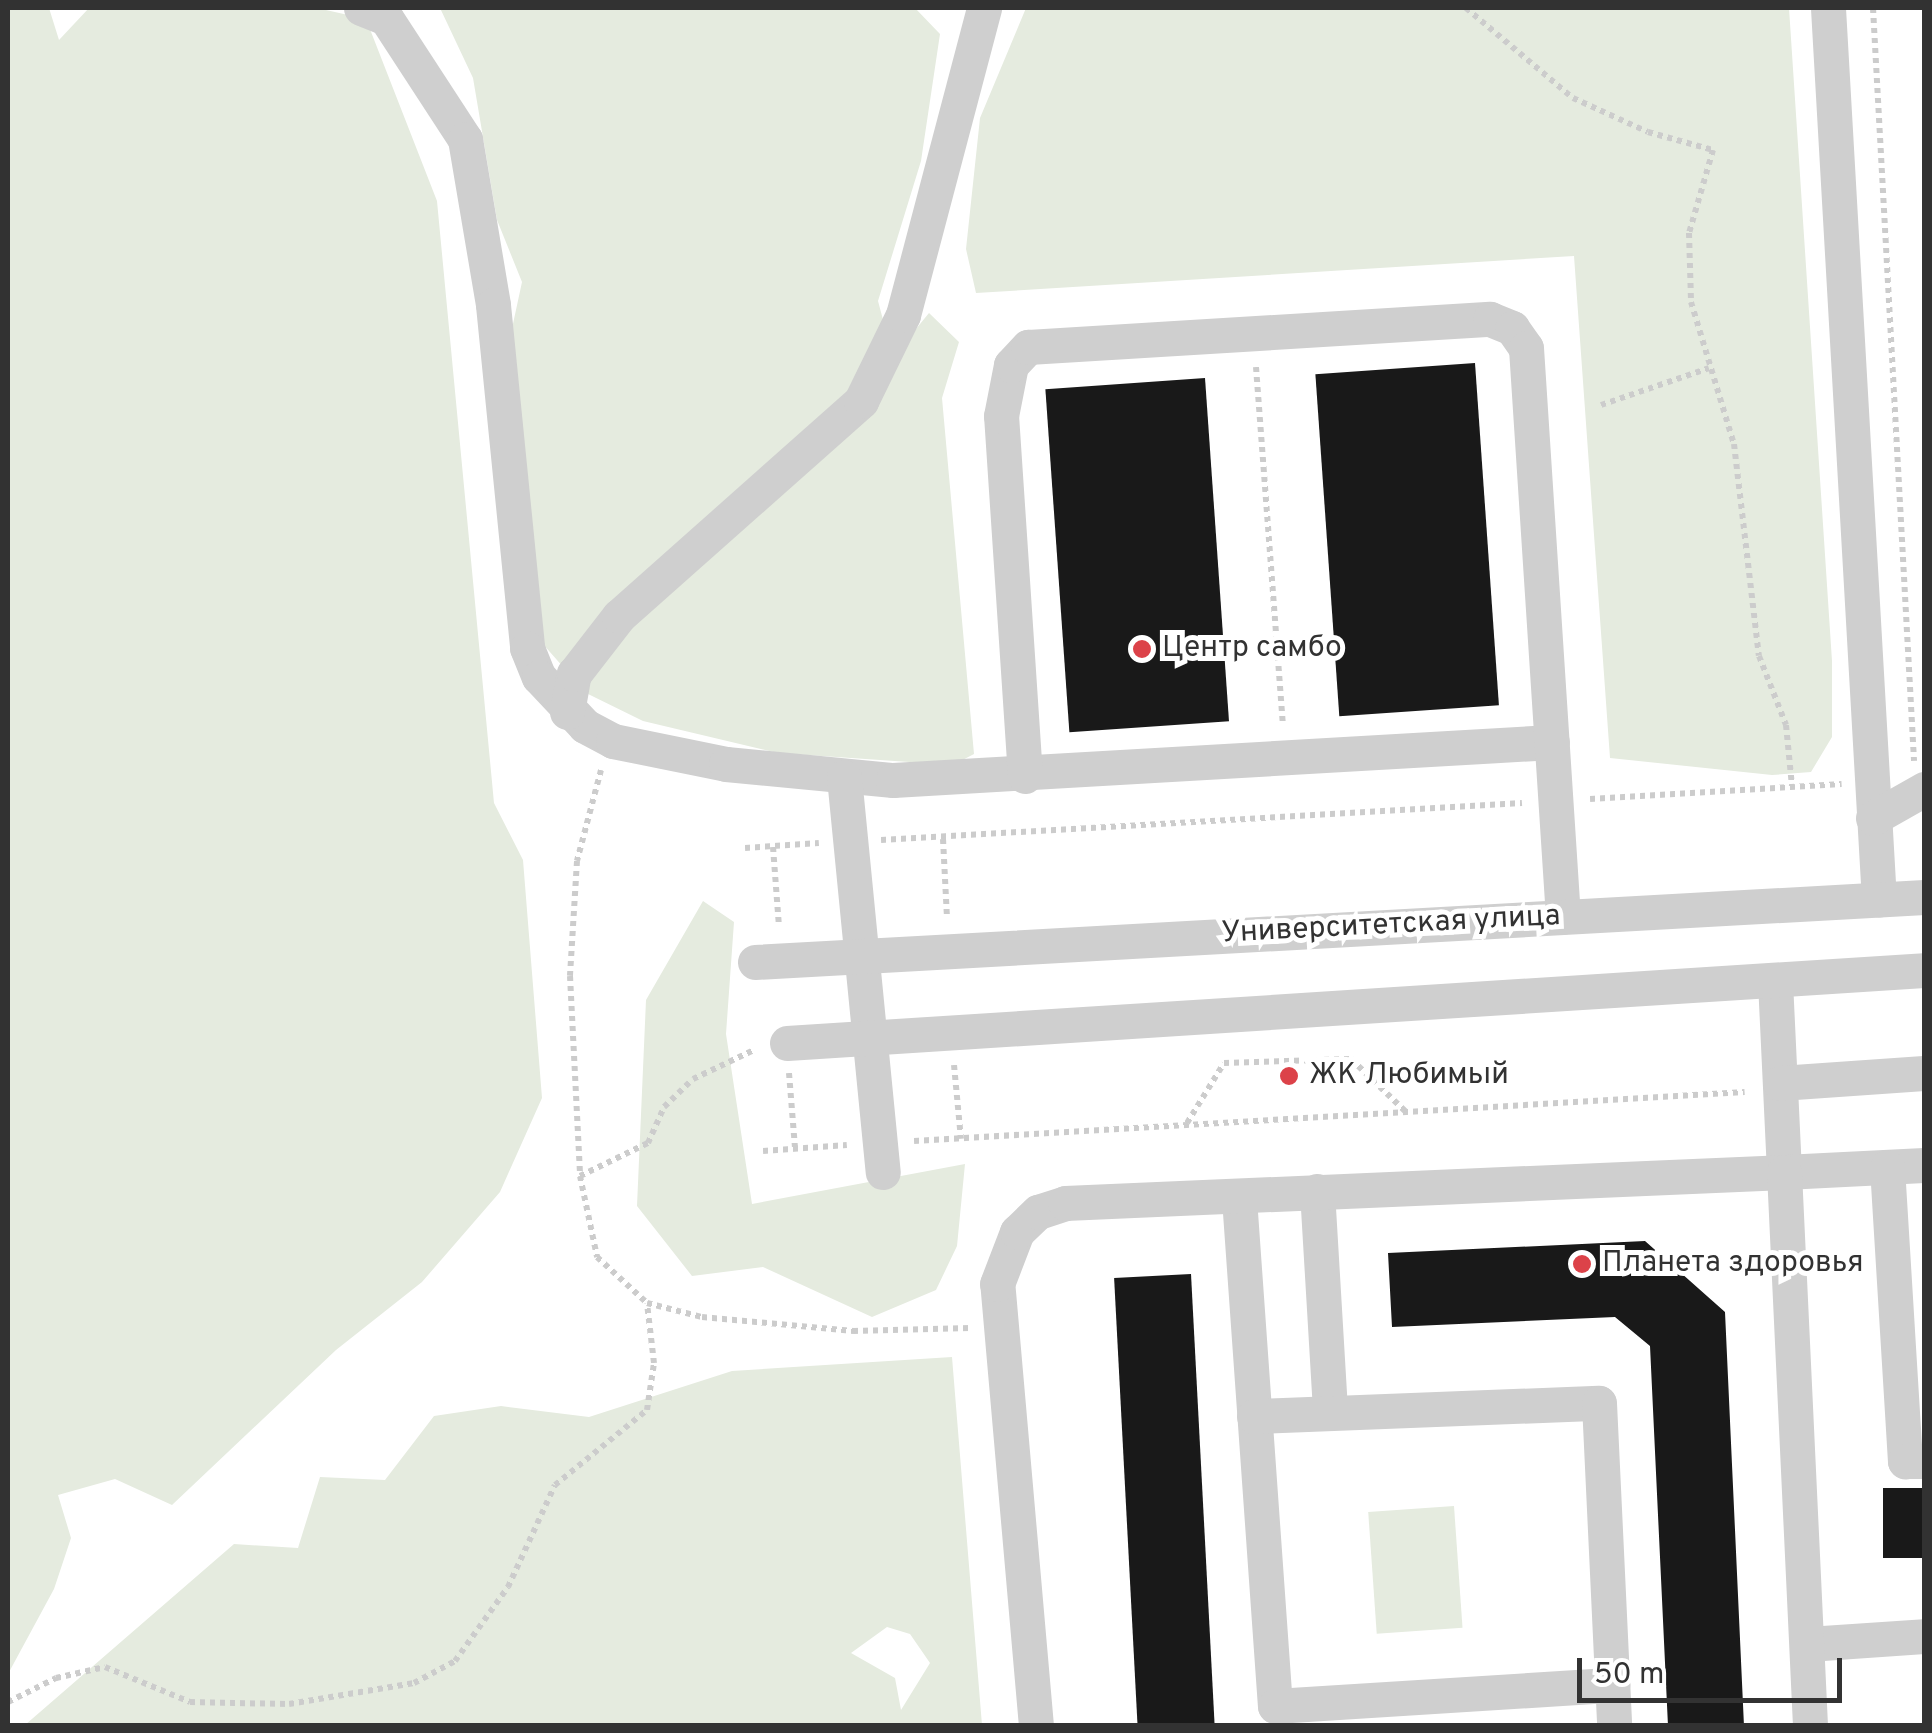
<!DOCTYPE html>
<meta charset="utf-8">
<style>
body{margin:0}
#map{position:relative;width:1932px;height:1733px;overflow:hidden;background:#fff;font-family:Overpass,sans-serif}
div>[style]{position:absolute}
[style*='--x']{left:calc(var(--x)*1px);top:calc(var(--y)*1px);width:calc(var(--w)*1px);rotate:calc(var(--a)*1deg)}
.green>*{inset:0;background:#e5ebdf;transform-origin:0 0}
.building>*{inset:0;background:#191919;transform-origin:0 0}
.path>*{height:6px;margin-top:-3px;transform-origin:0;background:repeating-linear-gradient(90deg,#ccc 0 5px,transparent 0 10px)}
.minor>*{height:35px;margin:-17.5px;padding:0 17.5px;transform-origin:17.5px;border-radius:17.5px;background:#cfcfcf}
.dots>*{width:28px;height:28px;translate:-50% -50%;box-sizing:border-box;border:5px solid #fff;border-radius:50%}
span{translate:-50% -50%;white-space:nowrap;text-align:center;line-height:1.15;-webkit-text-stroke:10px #fff;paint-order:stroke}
.poi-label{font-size:30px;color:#323232}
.left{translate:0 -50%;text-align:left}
.street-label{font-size:30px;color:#323232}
.frame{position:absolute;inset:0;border:10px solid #323232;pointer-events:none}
.scale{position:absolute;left:1577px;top:1658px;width:265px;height:45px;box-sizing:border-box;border:5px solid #323232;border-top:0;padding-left:12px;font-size:30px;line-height:35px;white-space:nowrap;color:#323232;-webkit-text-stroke:8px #fff;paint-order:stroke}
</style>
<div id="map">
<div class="green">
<i style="clip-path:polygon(8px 8px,49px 8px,59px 40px,89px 8px,317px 8px,366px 19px,437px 201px,494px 803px,523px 860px,542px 1098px,500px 1192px,422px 1282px,336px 1350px,172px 1505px,115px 1479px,58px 1495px,71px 1538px,54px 1589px,8px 1674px)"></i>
<i style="clip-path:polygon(440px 8px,915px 8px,940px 34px,921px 161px,878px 301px,893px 357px,929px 313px,959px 342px,942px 398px,974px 754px,953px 765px,778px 753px,643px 721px,586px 693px,535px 635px,508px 347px,522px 282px,497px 220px,473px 78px)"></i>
<i style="clip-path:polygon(1026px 8px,1789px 8px,1832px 661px,1832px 737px,1811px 772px,1772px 775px,1610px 758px,1574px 256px,976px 293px,966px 249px,980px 118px)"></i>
<i style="clip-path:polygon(703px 901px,734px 922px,726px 1034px,752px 1204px,965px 1164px,957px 1246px,936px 1290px,872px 1317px,763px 1267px,692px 1276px,637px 1206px,646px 1000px)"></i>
<i style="clip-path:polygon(evenodd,952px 1357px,982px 1725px,25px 1725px,234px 1544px,298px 1548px,320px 1477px,385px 1480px,434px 1416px,501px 1406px,589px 1417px,732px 1371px,952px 1357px,887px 1627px,910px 1634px,930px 1663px,901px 1710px,895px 1678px,851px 1653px,887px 1627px)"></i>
<i style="left:1454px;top:1506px;width:122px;height:86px;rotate:86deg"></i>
</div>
<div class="building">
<i style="left:1475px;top:363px;width:343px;height:160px;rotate:86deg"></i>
<i style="left:1205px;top:378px;width:344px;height:160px;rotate:86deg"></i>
<i style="clip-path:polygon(1645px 1241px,1725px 1312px,1744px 1726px,1668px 1726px,1650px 1346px,1615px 1317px,1392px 1327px,1388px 1253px)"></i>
<i style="left:1191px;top:1274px;width:453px;height:77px;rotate:87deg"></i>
<i style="left:1924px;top:1488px;width:70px;height:41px;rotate:90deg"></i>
</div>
<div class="path">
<i style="--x:1466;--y:8;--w:140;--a:40.1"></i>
<i style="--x:1573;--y:98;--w:82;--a:24.4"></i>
<i style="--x:1648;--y:132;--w:67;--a:15.5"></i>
<i style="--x:1713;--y:150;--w:86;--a:106.1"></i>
<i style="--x:1689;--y:233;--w:69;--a:88.3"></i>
<i style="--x:1691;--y:302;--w:148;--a:73.2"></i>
<i style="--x:1734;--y:444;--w:213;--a:83.3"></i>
<i style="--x:1759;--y:656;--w:74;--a:68.6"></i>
<i style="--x:1786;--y:725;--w:61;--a:84.4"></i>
<i style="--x:1873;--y:8;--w:754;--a:86.88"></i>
<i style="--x:1256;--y:367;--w:358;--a:85.7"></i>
<i style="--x:1601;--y:405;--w:114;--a:-18.9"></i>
<i style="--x:601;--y:770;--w:94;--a:104.8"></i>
<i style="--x:577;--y:861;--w:115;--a:93.5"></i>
<i style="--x:570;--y:976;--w:200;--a:87.1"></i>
<i style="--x:580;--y:1176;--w:83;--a:78.1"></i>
<i style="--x:597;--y:1257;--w:68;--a:42.6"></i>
<i style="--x:647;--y:1303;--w:57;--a:14.3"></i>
<i style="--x:702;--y:1317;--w:152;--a:5.3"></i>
<i style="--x:853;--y:1331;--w:117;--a:-1.5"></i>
<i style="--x:1590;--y:799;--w:252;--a:-3.4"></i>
<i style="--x:943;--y:839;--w:79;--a:87.1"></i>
<i style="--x:881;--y:840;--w:642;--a:-3.3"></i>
<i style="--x:773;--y:847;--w:79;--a:85.7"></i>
<i style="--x:745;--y:848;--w:74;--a:-3.9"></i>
<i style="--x:954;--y:1065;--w:74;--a:84.6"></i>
<i style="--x:789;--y:1073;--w:74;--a:85.4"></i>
<i style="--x:1187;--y:1123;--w:70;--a:-58.3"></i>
<i style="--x:1224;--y:1063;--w:127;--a:-1.8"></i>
<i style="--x:1351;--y:1059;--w:75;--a:43.9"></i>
<i style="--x:914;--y:1141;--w:832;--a:-3.37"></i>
<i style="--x:763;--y:1151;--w:84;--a:-4.1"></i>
<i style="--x:580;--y:1176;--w:76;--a:-25.9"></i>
<i style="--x:648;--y:1143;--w:39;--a:-66"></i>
<i style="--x:664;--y:1107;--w:40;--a:-44"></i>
<i style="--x:693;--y:1079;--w:68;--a:-25.4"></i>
<i style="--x:8;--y:1702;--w:54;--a:-26.6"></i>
<i style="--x:56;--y:1678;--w:50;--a:-12.7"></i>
<i style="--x:105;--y:1667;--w:92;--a:22.4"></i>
<i style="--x:190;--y:1702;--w:99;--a:1.2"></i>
<i style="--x:289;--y:1704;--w:127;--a:-9.5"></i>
<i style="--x:414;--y:1683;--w:47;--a:-28.2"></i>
<i style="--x:455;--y:1661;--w:91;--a:-54.4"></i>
<i style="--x:508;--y:1587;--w:112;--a:-65.3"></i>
<i style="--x:555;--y:1485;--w:119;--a:-39.2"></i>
<i style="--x:647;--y:1410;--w:48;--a:-81.5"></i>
<i style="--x:654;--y:1363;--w:60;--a:-96.7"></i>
</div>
<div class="minor">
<i style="--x:361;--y:8;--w:27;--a:22"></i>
<i style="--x:386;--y:18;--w:145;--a:56.9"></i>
<i style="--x:465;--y:139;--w:168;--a:80.4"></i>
<i style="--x:493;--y:305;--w:345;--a:84.3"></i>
<i style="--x:527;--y:648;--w:31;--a:68"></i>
<i style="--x:539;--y:677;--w:67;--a:46.8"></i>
<i style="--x:585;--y:726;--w:32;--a:28"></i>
<i style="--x:613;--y:741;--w:115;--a:11.5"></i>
<i style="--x:726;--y:764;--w:168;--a:5.5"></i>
<i style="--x:893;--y:780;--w:660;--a:-3.3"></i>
<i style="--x:1828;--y:8;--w:893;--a:86.73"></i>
<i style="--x:567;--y:712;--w:39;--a:-80"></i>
<i style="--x:574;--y:674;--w:73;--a:-52.2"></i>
<i style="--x:619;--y:616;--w:324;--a:-41.6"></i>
<i style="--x:861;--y:401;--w:96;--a:-64"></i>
<i style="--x:903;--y:315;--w:318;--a:-75.2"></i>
<i style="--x:1025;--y:776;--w:361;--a:-93.8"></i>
<i style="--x:1001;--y:416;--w:52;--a:-78.9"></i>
<i style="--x:1011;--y:365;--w:25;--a:-47"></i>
<i style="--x:1028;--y:347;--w:463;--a:-3.5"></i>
<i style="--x:1490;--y:319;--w:24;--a:22"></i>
<i style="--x:1512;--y:328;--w:24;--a:55"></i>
<i style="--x:1526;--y:348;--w:570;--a:86.28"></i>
<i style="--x:844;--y:777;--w:397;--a:84.4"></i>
<i style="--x:1873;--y:818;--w:59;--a:-29.6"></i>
<i style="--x:755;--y:962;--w:1171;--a:-3.18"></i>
<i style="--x:1775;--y:981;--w:191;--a:87.3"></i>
<i style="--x:1784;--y:1172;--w:140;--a:-2.9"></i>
<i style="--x:787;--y:1043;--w:1139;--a:-3.67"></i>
<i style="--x:1780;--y:1083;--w:144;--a:-4"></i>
<i style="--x:1887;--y:1167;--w:295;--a:86.5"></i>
<i style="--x:1905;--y:1461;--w:19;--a:0"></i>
<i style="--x:1317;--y:1191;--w:221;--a:86.6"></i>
<i style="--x:1239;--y:1198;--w:509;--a:85.95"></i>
<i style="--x:1275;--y:1706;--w:338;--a:-3.6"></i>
<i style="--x:1254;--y:1416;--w:345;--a:-2.2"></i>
<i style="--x:1599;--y:1403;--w:323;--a:87.3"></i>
<i style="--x:1808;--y:1644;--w:116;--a:-3.9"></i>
<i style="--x:1036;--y:1726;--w:444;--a:-95"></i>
<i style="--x:997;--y:1284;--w:56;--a:-69"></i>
<i style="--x:1017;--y:1232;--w:29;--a:-44"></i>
<i style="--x:1038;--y:1212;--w:28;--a:-18"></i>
<i style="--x:1065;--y:1203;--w:720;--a:-2.47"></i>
<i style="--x:1784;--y:1172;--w:555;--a:87.31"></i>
</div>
<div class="dots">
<i style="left:1142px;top:649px;background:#dc4249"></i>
<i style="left:1289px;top:1076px;background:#dc4249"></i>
<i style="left:1582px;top:1264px;background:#dc4249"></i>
</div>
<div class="poi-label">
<span class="left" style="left:1162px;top:649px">Центр самбо</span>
<span class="left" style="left:1309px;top:1076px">ЖК Любимый</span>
<span class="left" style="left:1602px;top:1264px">Планета здоровья</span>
</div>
<div class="street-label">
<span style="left:1391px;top:926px;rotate:-3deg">Университетская улица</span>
</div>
<div class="frame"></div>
<div class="scale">50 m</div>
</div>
